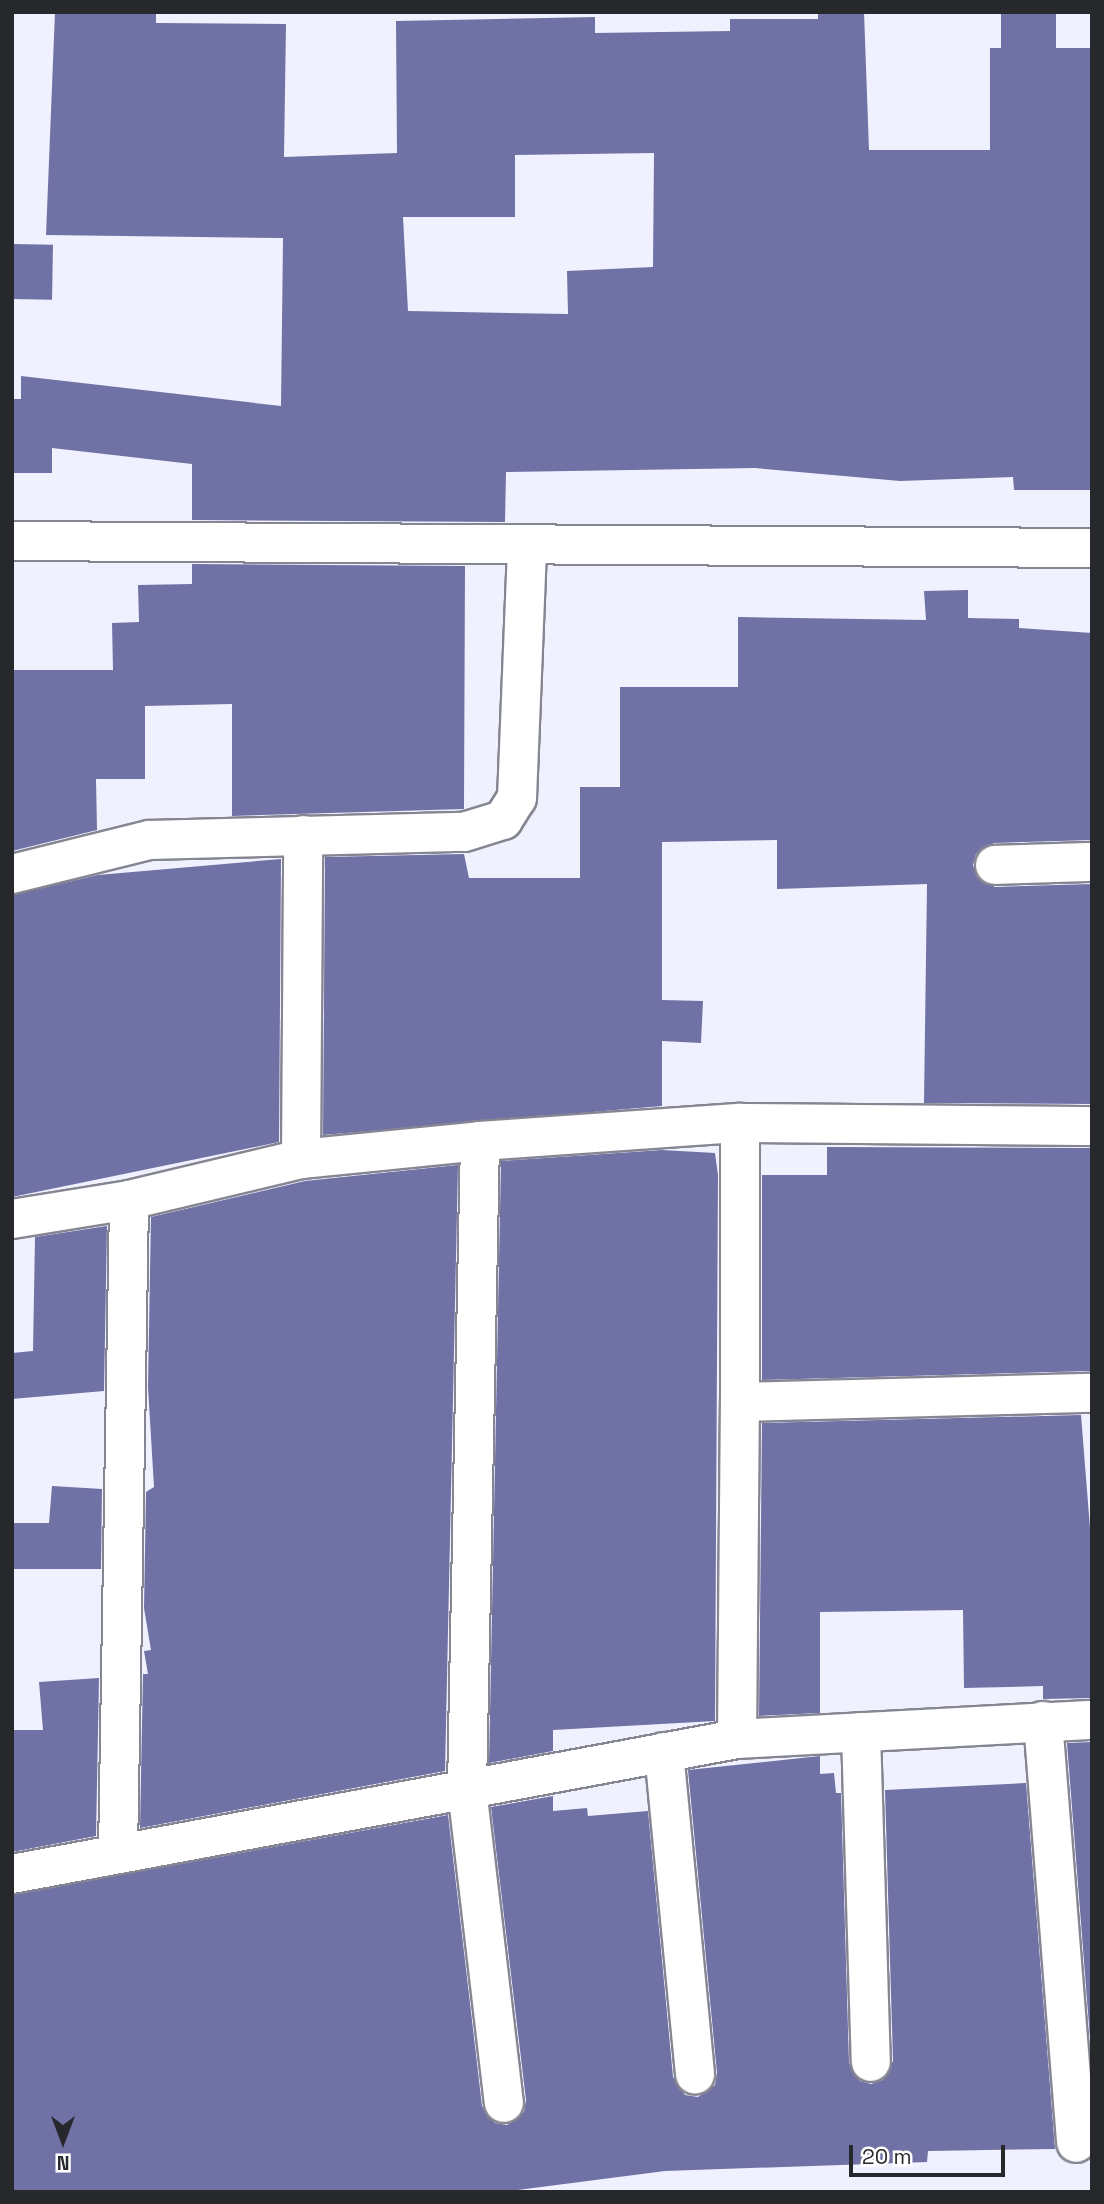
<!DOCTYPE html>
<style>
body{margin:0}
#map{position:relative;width:1104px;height:2204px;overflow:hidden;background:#f0f1fe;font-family:"Space Grotesk",sans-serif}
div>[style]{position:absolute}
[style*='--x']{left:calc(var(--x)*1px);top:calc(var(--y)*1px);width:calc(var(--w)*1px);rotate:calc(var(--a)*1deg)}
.building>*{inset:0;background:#7071a4;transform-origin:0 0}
.roads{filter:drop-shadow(2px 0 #868692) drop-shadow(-2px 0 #868692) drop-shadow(0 2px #868692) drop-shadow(0 -2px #868692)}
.street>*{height:38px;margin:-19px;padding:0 19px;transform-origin:19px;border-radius:19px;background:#fff}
span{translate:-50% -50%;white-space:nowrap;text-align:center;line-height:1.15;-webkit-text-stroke:5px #fff;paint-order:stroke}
.frame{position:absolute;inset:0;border:14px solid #27282c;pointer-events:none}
.north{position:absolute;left:28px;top:2106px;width:70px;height:70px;-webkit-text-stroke:5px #fff;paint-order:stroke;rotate:180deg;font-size:19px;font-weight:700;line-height:28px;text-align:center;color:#27282c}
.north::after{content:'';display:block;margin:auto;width:24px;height:32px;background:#27282c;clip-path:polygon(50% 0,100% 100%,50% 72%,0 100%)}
.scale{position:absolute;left:849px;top:2145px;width:156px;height:32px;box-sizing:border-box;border:4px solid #27282c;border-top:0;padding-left:9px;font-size:21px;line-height:24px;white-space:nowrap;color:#27282c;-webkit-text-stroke:5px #fff;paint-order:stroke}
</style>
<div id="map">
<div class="building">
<i style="clip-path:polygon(evenodd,55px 12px,156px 12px,156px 23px,286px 24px,284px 157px,397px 153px,396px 21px,595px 17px,595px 33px,730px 31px,730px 19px,818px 19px,818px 12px,864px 12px,869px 150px,990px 150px,990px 48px,1001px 48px,1001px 12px,1056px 12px,1056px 48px,1092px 48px,1092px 490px,1014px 490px,1013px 477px,900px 481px,755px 468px,506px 472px,505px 522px,192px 520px,192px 464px,52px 448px,52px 473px,12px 473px,12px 399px,21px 399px,21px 376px,281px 406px,283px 238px,46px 235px,55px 12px,654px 153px,653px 267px,567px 271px,568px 314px,408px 311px,403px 217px,515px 217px,515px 155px,654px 153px)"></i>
<i style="left:12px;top:244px;width:41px;height:55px;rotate:1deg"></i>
<i style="clip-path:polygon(192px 564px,465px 566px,464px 809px,232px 816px,232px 704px,145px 706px,145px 779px,96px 779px,97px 830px,12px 851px,12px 670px,113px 670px,112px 623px,139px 622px,138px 585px,192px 584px)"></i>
<i style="clip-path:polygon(968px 590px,968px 618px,1019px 619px,1019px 628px,1092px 633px,1092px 840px,994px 843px,976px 854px,973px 865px,977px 877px,995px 887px,1092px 884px,1092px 1104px,924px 1103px,927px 884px,777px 889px,777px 840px,662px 842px,662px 1000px,703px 1001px,701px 1043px,662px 1041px,662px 1106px,323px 1135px,325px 857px,464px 854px,469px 878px,580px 878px,580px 787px,620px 787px,620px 687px,738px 687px,738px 617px,926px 620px,924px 591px)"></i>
<i style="clip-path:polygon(281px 859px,279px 1142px,12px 1197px,12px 895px,98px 875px)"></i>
<i style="clip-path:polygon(827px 1147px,1092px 1148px,1092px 1371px,762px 1380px,762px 1175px,827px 1175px)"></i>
<i style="clip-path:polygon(662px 1150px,715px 1153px,718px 1175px,715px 1721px,553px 1730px,553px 1751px,489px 1763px,501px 1161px)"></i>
<i style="clip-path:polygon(458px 1165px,445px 1771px,140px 1828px,143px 1674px,148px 1674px,144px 1651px,151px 1650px,144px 1608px,146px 1492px,154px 1487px,148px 1387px,151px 1217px,305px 1181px)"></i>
<i style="clip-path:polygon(107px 1226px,104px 1391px,12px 1399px,12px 1353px,33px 1351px,35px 1237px)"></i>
<i style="clip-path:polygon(1081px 1415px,1092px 1553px,1092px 1698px,1043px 1699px,1043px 1686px,964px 1688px,963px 1610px,820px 1612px,820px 1713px,759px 1716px,762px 1423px)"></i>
<i style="clip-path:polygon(52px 1486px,102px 1489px,101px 1569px,12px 1569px,12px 1523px,49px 1523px)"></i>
<i style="clip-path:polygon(99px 1678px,96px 1836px,12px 1852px,12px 1730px,43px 1730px,39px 1682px)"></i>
<i style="clip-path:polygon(1092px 1742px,1092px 2064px,1067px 1743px)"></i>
<i style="clip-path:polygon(820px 1756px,820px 1774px,834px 1773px,836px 1793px,841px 1793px,849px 2063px,860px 2081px,871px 2084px,883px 2080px,893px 2061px,885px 1790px,1026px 1783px,1055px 2149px,928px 2151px,927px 2162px,665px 2171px,503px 2192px,12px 2192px,12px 1895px,448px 1815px,482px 2106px,495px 2123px,507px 2125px,524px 2112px,526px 2100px,491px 1807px,553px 1796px,553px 1811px,587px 1808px,588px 1816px,648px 1811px,673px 2077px,685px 2095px,698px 2097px,715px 2085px,717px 2073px,688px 1770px)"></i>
</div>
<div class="roads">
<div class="street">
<i style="--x:12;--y:541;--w:1080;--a:0.37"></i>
<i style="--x:995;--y:865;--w:97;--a:-1.8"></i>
<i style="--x:12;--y:874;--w:141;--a:-13.9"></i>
<i style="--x:149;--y:840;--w:315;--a:-1.5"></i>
<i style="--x:464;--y:832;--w:41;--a:-17.1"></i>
<i style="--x:503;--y:820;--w:26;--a:-58"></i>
<i style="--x:517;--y:798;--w:254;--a:-87.7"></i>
<i style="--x:480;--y:1141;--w:648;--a:91.15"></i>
<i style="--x:467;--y:1789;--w:316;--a:83.3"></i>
<i style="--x:301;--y:1159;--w:324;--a:-89.6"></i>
<i style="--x:12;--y:1219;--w:119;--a:-9.2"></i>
<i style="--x:129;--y:1200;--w:177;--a:-13.4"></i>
<i style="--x:301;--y:1159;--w:180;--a:-5.7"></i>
<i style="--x:480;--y:1141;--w:261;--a:-4"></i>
<i style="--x:740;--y:1123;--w:352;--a:0.5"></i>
<i style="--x:740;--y:1402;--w:279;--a:-90"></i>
<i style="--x:1043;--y:1721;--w:423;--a:85.5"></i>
<i style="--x:861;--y:1732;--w:330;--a:88.3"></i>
<i style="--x:737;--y:1739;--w:337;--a:-89.5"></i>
<i style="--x:740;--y:1402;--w:352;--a:-1.5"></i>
<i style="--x:664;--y:1752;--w:324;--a:84.5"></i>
<i style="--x:118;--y:1853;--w:653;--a:-89.03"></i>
<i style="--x:12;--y:1874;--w:737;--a:-10.55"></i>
<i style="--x:737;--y:1739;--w:356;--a:-3.1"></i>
</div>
</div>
<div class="frame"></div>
<div class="north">N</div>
<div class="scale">20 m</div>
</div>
